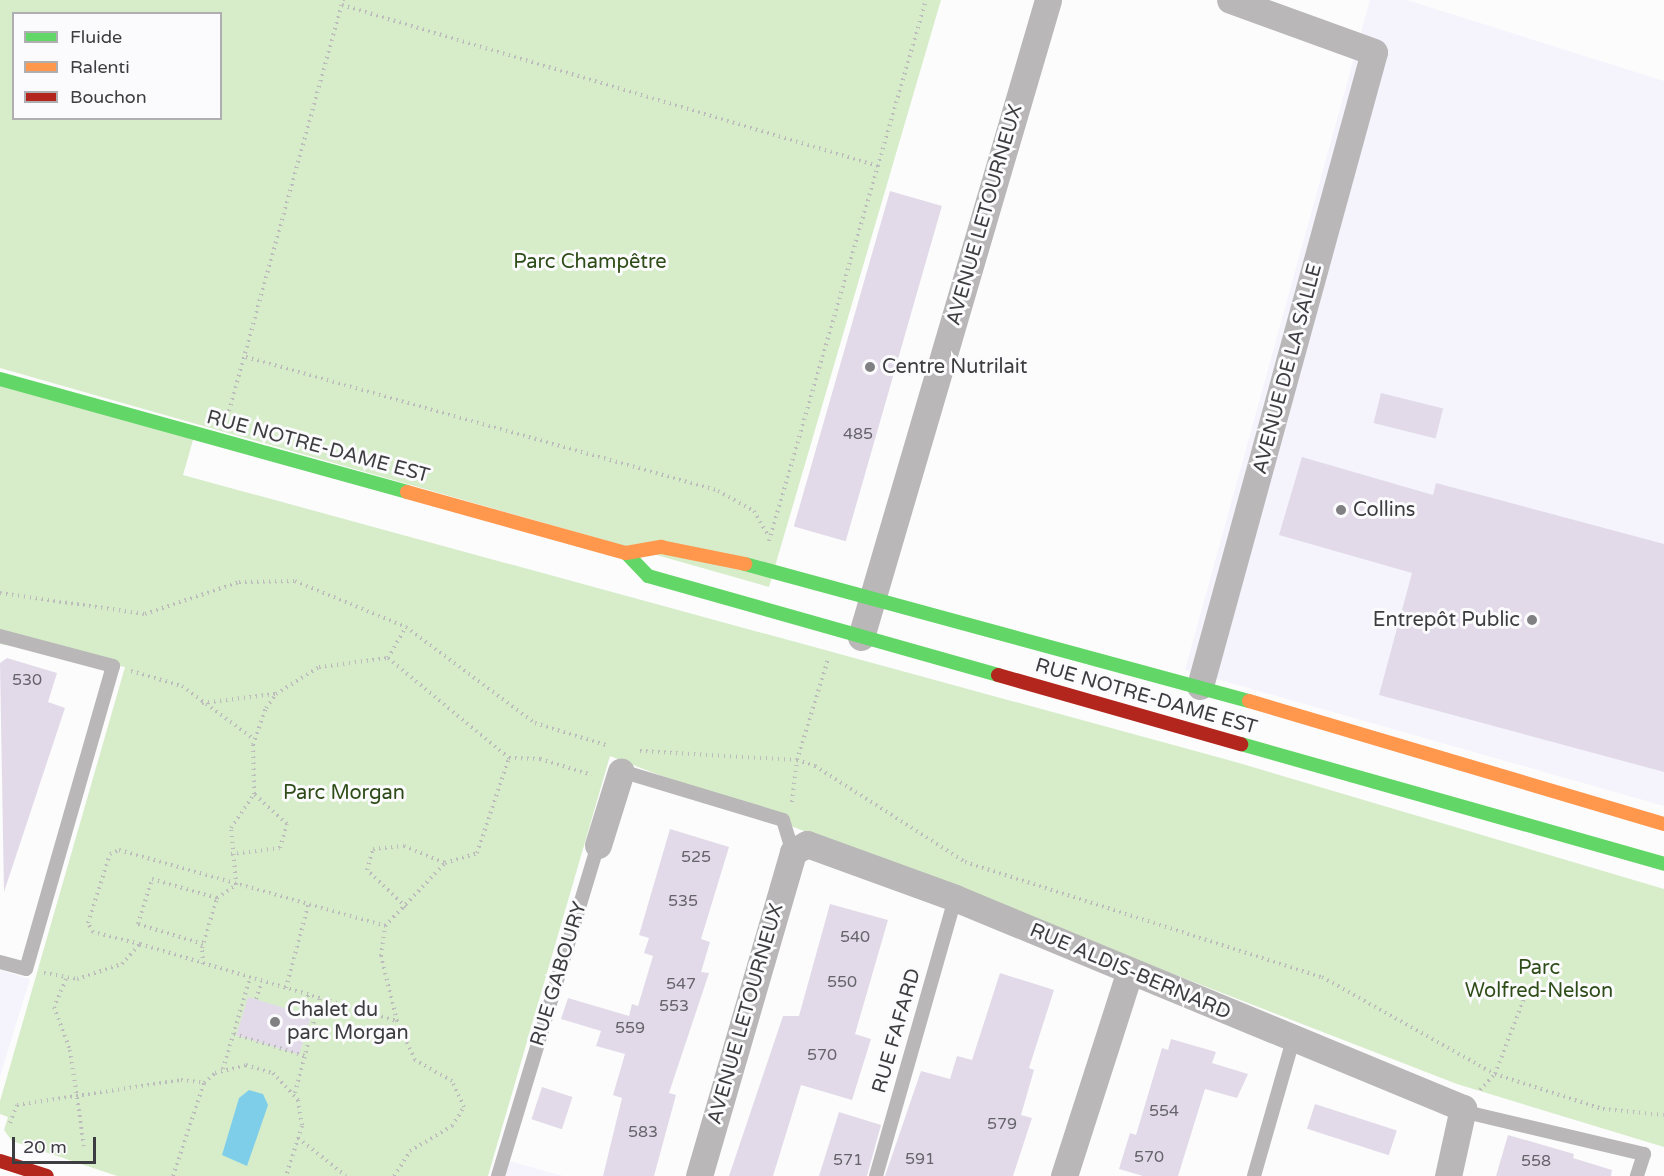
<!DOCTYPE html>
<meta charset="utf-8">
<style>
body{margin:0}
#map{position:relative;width:1664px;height:1176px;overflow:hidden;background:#fcfcfc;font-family:"Varela Round",sans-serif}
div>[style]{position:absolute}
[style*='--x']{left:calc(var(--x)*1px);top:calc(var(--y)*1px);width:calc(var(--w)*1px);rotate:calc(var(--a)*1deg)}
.built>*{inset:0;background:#f5f4fd}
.green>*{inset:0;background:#d7edca}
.water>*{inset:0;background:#7fcee9}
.building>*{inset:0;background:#e2dae9;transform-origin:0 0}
.path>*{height:4px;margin-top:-2px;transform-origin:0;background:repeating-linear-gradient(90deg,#bdbcbc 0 1.5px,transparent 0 6px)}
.lane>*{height:14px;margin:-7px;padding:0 7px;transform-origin:7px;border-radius:7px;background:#b9b7b7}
.street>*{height:27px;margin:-13.5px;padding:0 13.5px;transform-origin:13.5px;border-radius:13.5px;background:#b9b7b7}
.fast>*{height:14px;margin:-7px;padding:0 7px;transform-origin:7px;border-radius:7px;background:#63d668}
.slow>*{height:14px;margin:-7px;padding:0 7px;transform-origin:7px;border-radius:7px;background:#ff974d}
.jam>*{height:14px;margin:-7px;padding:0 7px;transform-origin:7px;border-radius:7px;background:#b3261e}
.dots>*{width:16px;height:16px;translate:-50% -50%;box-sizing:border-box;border:3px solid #fbfbfd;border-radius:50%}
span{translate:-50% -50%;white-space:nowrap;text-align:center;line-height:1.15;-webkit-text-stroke:6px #fbfbfd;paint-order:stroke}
.number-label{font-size:16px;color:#66646b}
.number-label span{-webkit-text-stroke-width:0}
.street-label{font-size:20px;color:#3d3c41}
.park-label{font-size:20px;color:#2e4c17}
.poi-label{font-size:20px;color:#3d3c41}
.left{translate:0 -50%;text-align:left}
.right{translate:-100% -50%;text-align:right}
.legend{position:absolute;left:12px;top:12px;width:210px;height:108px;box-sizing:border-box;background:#fbfbfd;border:2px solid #afafb2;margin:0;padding:8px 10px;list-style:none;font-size:18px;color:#3d3c41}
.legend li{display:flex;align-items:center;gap:12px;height:30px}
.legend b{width:30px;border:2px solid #afafb2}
.scale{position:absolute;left:12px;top:1137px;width:84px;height:27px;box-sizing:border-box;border:3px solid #3d3c41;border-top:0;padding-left:8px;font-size:18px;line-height:21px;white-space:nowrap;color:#3d3c41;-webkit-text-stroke:4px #fbfbfd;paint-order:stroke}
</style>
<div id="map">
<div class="built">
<i style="clip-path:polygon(1370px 0,1407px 0,1664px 81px,1664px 806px,1185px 670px)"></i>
<i style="clip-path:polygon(0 970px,30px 979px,0 1076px)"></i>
<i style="clip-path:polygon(509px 1161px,563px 1176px,505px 1176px)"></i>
</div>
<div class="green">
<i style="clip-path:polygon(evenodd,0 0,941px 0,769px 587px,0 368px,0 0,14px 14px,220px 14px,220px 118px,14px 118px,14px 14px)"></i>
<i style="clip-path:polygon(0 379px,195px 433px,183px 475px,1232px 761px,1664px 889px,1664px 1147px,1457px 1084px,610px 756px,488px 1176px,117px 1176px,12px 1141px,4px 1130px,8px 1117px,0 1114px,0 1101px,125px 667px,0 644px)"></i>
</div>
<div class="water">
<i style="clip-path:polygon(249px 1090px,263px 1094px,268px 1105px,247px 1166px,222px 1155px,239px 1098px)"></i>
</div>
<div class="building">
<i style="left:890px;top:191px;width:54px;height:349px;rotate:16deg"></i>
<i style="left:1381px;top:393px;width:64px;height:31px;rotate:14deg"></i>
<i style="clip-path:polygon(1302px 457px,1433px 495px,1436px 483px,1664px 544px,1664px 772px,1379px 695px,1412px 573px,1279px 535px)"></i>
<i style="clip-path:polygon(7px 658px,57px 673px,48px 702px,65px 708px,4px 892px,0 663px)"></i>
<i style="clip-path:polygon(670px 829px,729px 847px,701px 939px,710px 942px,701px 972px,709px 973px,669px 1093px,676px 1095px,654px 1176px,603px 1176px,622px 1098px,613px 1095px,625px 1054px,596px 1046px,601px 1031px,561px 1019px,568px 998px,629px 1016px,632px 1004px,638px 1006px,653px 956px,644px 953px,649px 938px,639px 935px)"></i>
<i style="clip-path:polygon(830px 904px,888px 920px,855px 1034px,871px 1039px,852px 1100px,801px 1085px,773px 1176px,729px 1176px,783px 1016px,799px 1016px)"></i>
<i style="clip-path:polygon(1000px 973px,1054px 990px,1029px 1068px,1034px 1070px,1021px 1115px,1032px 1118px,1013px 1176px,885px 1176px,921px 1071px,950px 1079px,957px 1056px,972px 1060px)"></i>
<i style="left:248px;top:997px;width:66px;height:40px;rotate:17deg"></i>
<i style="clip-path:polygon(1171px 1039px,1216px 1052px,1212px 1063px,1248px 1074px,1237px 1098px,1205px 1089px,1178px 1176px,1143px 1176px,1119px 1169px,1130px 1133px,1136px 1135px,1162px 1048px,1168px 1050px)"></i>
<i style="left:542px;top:1087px;width:32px;height:34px;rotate:18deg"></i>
<i style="left:1315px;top:1104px;width:86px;height:26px;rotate:18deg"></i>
<i style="clip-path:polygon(839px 1112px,881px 1125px,867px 1176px,819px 1176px)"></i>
<i style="clip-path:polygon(1508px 1135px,1574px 1154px,1573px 1158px,1612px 1170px,1611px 1176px,1496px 1176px)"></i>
</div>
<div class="path">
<i style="--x:342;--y:5;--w:560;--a:16.72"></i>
<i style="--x:246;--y:357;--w:491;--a:15.8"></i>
<i style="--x:718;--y:491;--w:41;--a:29.1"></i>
<i style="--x:754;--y:511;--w:30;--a:60"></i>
<i style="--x:229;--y:411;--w:427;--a:-74.5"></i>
<i style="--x:769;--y:541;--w:563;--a:-73.82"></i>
<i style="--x:0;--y:593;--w:147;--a:8.2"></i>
<i style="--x:145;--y:614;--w:99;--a:-18.8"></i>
<i style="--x:239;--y:582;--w:56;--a:-1"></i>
<i style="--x:295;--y:581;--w:120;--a:22.5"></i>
<i style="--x:406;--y:627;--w:161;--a:36.7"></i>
<i style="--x:535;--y:723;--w:77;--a:17.3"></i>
<i style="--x:388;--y:658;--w:157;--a:39.6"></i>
<i style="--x:131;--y:671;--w:53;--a:16.4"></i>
<i style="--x:182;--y:686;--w:89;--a:36.4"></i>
<i style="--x:202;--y:703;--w:74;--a:-7"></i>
<i style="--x:640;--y:751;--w:157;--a:3.3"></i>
<i style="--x:797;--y:760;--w:19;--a:18"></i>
<i style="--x:815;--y:766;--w:178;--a:32.6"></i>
<i style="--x:965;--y:862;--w:375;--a:17.9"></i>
<i style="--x:1322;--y:977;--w:198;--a:29.3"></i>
<i style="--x:1495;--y:1074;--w:114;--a:18"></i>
<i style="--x:1603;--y:1109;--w:61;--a:5.6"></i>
<i style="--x:792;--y:802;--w:42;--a:-83.2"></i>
<i style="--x:797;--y:760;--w:106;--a:-72.9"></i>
<i style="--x:231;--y:854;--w:49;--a:-7"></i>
<i style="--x:280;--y:848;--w:25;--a:-74"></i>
<i style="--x:287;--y:824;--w:45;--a:-137.7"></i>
<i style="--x:236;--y:885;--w:57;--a:-95"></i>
<i style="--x:231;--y:828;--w:41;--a:-55.9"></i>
<i style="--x:254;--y:794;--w:49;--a:-91.2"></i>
<i style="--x:253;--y:745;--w:39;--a:-71"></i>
<i style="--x:266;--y:708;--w:17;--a:-54"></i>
<i style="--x:276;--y:694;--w:51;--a:-32.1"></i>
<i style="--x:319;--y:667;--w:70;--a:-7.4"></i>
<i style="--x:388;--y:658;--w:36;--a:-60"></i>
<i style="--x:406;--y:907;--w:54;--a:-136.5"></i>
<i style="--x:367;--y:870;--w:22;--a:-74"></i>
<i style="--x:373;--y:849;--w:31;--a:-6"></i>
<i style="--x:404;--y:846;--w:44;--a:22.5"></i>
<i style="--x:140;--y:944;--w:49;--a:-165.7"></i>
<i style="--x:93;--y:932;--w:10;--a:-119"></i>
<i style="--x:88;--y:923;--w:72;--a:-72.3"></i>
<i style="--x:110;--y:854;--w:10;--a:-24"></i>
<i style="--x:119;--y:850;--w:277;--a:15.9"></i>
<i style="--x:203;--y:944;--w:68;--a:-162.9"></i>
<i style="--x:138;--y:924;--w:47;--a:-72.7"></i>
<i style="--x:152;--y:879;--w:68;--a:16.3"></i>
<i style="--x:217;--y:898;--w:23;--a:-34"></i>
<i style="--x:203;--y:964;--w:16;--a:-94"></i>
<i style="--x:202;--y:948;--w:52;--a:-73.3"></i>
<i style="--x:44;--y:973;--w:34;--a:10"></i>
<i style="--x:77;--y:979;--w:47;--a:-18.4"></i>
<i style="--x:122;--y:964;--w:27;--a:-48"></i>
<i style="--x:140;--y:944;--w:268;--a:16.7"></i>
<i style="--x:397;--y:1021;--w:67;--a:-103.8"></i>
<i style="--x:381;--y:956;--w:30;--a:-82"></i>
<i style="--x:385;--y:926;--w:87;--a:-46.4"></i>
<i style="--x:445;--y:863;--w:34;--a:-17"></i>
<i style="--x:477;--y:853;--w:100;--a:-71.4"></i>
<i style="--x:509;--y:758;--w:31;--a:2"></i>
<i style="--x:540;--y:759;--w:54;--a:17.1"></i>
<i style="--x:66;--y:979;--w:30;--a:113"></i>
<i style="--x:54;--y:1007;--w:46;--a:69.6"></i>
<i style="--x:70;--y:1050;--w:97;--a:81.7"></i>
<i style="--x:286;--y:988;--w:89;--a:-75"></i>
<i style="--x:256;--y:999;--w:18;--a:-71"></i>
<i style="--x:303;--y:1014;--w:20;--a:-75"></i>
<i style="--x:234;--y:1034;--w:74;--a:17.2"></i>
<i style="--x:223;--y:1069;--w:95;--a:-73.5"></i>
<i style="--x:1480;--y:1090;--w:22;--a:-47"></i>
<i style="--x:1495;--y:1074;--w:92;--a:-69"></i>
<i style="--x:295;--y:1093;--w:98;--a:-75.3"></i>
<i style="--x:10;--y:1123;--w:19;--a:-69"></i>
<i style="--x:17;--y:1105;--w:166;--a:-8.7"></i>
<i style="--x:181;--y:1080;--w:23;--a:7"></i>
<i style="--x:298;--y:1138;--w:61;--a:38.4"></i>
<i style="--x:173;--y:1176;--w:98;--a:-71.6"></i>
<i style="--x:204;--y:1083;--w:15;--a:-42"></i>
<i style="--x:215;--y:1073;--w:32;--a:-14"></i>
<i style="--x:246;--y:1065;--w:28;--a:17"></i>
<i style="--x:273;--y:1073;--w:37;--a:47"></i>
<i style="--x:298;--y:1100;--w:26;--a:81"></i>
<i style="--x:302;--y:1126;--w:52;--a:107.7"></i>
<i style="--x:394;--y:1176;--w:30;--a:-57"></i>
<i style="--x:410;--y:1151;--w:49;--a:-30.8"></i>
<i style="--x:452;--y:1126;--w:22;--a:-58"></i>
<i style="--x:464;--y:1107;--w:29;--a:-115"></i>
<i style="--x:452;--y:1081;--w:43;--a:-150.4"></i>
<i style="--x:415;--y:1060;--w:43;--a:-114.8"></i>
</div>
<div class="lane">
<i style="--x:0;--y:636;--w:117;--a:14.9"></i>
<i style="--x:113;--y:666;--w:315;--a:106"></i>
<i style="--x:26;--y:969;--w:27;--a:-165"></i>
<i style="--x:621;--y:771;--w:169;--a:16.8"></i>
<i style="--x:783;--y:820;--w:34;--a:73"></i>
<i style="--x:1466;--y:1112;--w:183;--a:13.3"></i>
<i style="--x:1644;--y:1154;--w:23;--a:108"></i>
<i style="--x:498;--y:1176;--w:346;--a:-73.2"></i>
<i style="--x:876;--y:1176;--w:289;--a:-74.1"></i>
<i style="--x:1254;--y:1176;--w:141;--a:-74"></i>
</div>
<div class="street">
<i style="--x:861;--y:637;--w:664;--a:-73.64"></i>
<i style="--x:1200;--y:686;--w:657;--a:-74.65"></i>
<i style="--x:1374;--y:52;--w:153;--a:-160.1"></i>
<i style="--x:598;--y:845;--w:77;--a:-72.7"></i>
<i style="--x:699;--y:1176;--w:337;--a:-73.8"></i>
<i style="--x:793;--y:852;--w:16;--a:-30"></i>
<i style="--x:807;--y:844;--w:158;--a:20"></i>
<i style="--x:955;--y:898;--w:550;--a:22.46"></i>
<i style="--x:1463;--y:1108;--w:70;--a:102.4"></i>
<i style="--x:1064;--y:1176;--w:213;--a:-72.2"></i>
</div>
<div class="fast">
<i style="--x:0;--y:379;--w:422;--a:15.5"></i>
<i style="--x:626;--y:553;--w:32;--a:46"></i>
<i style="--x:648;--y:576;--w:364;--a:15.8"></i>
<i style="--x:745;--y:564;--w:522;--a:15.21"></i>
<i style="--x:1241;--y:744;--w:440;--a:15.8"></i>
</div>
<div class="slow">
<i style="--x:407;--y:492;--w:227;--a:15.6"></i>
<i style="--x:626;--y:553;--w:36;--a:-10"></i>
<i style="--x:661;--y:547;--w:86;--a:11.4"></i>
<i style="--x:1249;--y:701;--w:433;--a:16.5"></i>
</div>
<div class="jam">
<i style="--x:998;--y:675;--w:253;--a:15.9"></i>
<i style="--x:0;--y:1161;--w:49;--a:17.7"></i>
</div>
<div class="dots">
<i style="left:870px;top:367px;background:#807f82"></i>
<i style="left:1341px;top:510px;background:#807f82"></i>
<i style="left:1532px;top:620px;background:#807f82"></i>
<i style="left:275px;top:1022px;background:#807f82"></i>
</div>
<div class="number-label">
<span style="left:858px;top:434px">485</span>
<span style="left:27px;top:680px">530</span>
<span style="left:696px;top:857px">525</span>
<span style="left:683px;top:901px">535</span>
<span style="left:855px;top:937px">540</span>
<span style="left:842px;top:982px">550</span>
<span style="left:681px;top:984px">547</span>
<span style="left:674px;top:1006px">553</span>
<span style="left:630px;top:1028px">559</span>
<span style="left:822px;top:1055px">570</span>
<span style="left:1164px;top:1111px">554</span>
<span style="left:1002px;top:1124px">579</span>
<span style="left:643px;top:1132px">583</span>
<span style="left:1149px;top:1157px">570</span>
<span style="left:920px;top:1159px">591</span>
<span style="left:848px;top:1160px">571</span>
<span style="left:1536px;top:1161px">558</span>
</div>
<div class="street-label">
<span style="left:985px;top:215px;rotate:-74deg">AVENUE LETOURNEUX</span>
<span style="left:1288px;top:369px;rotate:-75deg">AVENUE DE LA SALLE</span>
<span style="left:318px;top:447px;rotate:15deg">RUE NOTRE-DAME EST</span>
<span style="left:1146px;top:697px;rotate:16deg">RUE NOTRE-DAME EST</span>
<span style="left:1130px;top:972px;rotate:23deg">RUE ALDIS-BERNARD</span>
<span style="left:559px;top:974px;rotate:-73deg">RUE GABOURY</span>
<span style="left:746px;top:1014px;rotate:-74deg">AVENUE LETOURNEUX</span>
<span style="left:897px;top:1031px;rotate:-74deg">RUE FAFARD</span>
</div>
<div class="park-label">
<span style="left:590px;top:262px">Parc Champêtre</span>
<span style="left:344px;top:793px">Parc Morgan</span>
<span style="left:1539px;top:980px">Parc<br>Wolfred-Nelson</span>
</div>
<div class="poi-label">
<span class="left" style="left:882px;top:367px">Centre Nutrilait</span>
<span class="left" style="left:1353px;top:510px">Collins</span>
<span class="right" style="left:1520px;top:620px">Entrepôt Public</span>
<span class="left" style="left:287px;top:1022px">Chalet du<br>parc Morgan</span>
</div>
<ul class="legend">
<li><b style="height:8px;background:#63d668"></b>Fluide</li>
<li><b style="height:8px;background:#ff974d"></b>Ralenti</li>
<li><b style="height:8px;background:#b3261e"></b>Bouchon</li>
</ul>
<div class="scale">20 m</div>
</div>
